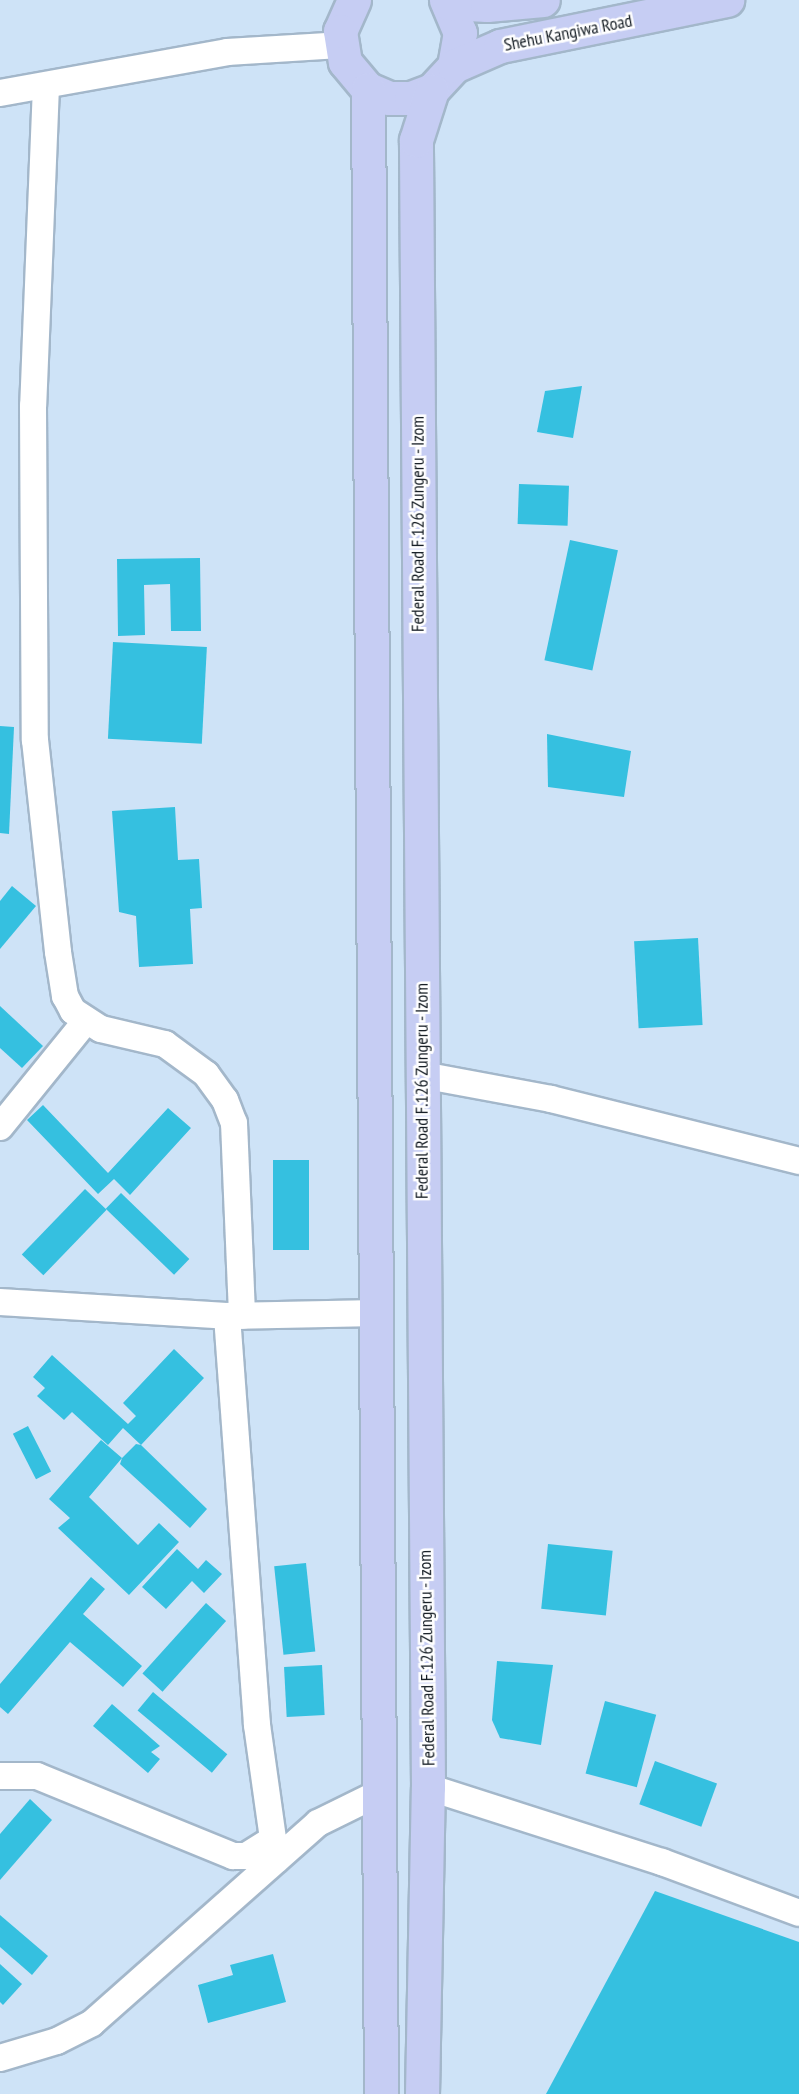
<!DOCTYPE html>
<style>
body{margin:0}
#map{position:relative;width:799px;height:2094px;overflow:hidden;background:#cee3f7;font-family:"PT Sans Narrow",sans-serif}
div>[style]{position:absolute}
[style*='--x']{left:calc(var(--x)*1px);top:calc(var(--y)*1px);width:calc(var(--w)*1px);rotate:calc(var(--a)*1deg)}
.building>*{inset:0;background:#35c0e0;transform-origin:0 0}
.roads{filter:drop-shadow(2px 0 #a3b7ca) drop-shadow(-2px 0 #a3b7ca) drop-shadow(0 2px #a3b7ca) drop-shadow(0 -2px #a3b7ca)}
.minor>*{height:26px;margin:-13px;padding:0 13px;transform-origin:13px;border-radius:13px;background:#fff}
.major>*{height:33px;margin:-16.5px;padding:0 16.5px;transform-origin:16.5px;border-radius:16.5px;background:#c6cdf3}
span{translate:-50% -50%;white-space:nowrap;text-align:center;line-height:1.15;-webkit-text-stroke:5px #fff;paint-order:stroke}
.street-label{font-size:18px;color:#151d24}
</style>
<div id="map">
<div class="building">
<i style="clip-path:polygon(582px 386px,573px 438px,537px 432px,545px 391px)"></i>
<i style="left:519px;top:484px;width:50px;height:40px;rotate:2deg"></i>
<i style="left:570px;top:540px;width:49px;height:123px;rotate:12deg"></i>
<i style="clip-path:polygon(200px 558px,201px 631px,171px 631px,170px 584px,144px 585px,145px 635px,118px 636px,117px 559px)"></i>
<i style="left:113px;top:642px;width:94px;height:97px;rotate:3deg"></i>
<i style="clip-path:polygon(0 726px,14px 727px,9px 834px,0 833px)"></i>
<i style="clip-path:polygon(547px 734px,631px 751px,624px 797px,548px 787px)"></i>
<i style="clip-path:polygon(175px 807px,178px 860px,199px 859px,202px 908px,190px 909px,193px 964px,139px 967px,136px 916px,119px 912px,112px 811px)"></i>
<i style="clip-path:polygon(12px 886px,36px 906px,0 949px,0 901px)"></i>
<i style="left:698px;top:938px;width:87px;height:64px;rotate:87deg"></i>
<i style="clip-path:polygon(0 1006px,43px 1046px,22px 1068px,0 1048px)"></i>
<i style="clip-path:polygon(43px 1105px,108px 1173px,168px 1108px,191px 1128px,130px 1195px,114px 1179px,98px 1194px,27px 1120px)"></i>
<i style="left:273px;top:1160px;width:36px;height:90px"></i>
<i style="left:85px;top:1189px;width:30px;height:91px;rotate:44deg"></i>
<i style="left:121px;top:1193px;width:95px;height:22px;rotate:44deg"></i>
<i style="clip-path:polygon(174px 1349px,204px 1378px,141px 1445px,123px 1428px,108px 1445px,72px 1412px,64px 1420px,37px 1396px,45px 1388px,33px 1377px,52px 1355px,128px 1424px,136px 1416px,123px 1403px)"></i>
<i style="left:28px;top:1426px;width:51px;height:17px;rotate:63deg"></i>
<i style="clip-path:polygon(101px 1440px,122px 1458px,136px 1444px,141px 1445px,207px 1509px,190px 1528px,120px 1464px,122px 1458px,89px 1497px,138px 1545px,159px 1523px,179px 1542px,129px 1595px,58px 1528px,70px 1518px,49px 1499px)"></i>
<i style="left:548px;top:1544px;width:65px;height:65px;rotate:6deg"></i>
<i style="clip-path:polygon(177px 1549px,198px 1569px,206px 1560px,222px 1574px,204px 1593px,192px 1581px,166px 1609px,142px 1587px)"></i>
<i style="left:306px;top:1563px;width:89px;height:32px;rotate:84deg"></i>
<i style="clip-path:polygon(91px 1577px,105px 1589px,83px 1614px,142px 1666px,123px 1687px,70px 1642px,8px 1714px,0 1707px,0 1684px)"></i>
<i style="left:206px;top:1603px;width:27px;height:95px;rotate:42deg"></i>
<i style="clip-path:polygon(497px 1661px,553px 1665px,541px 1745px,500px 1738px,492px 1720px)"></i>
<i style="left:322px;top:1665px;width:50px;height:38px;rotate:87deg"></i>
<i style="left:153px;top:1692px;width:97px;height:24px;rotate:40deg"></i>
<i style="left:605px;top:1701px;width:53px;height:75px;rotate:15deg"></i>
<i style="clip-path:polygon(112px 1704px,160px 1746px,151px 1752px,160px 1759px,148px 1773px,93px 1726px)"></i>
<i style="left:655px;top:1761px;width:66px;height:46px;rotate:20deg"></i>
<i style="clip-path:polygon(30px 1799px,52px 1820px,0 1880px,0 1834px)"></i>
<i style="clip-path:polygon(655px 1891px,799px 1942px,799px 2094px,546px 2094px)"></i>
<i style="clip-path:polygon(0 1915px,48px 1956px,32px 1975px,0 1947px)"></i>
<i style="clip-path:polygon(273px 1954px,286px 2002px,208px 2023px,198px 1985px,233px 1975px,230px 1965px)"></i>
<i style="clip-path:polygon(0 1964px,22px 1984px,3px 2005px,0 2002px)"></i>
</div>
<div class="roads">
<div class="minor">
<i style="--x:46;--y:86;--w:320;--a:92.3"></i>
<i style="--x:33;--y:406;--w:334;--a:89.7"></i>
<i style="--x:35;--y:740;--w:213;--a:83.8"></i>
<i style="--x:58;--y:952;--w:45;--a:81"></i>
<i style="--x:65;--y:996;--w:17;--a:62"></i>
<i style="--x:73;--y:1011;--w:33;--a:33"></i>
<i style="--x:101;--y:1029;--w:66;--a:13.2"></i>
<i style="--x:165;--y:1044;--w:51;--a:36.2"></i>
<i style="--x:206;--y:1074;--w:32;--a:54"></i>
<i style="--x:225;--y:1100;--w:25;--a:69"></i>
<i style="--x:234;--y:1123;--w:193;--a:87.6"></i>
<i style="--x:0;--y:93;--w:231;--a:-10.2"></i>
<i style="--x:227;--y:52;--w:113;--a:-3.5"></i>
<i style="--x:422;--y:1075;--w:131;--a:10.5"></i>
<i style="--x:551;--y:1099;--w:256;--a:14"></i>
<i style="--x:0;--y:1127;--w:135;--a:-51"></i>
<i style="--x:0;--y:1302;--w:227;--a:3.5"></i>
<i style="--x:227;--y:1316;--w:151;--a:-1.1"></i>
<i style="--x:227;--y:1316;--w:410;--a:85.8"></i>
<i style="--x:257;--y:1725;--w:136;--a:82"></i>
<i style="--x:0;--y:1776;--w:37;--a:0"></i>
<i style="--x:37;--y:1776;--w:212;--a:22.2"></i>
<i style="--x:233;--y:1856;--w:13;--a:0"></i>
<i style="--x:246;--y:1856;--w:32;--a:-32"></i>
<i style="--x:428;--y:1787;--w:246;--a:17.8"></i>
<i style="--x:662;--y:1862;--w:146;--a:20.4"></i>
<i style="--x:0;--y:2058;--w:59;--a:-16.6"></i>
<i style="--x:57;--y:2041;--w:39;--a:-27"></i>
<i style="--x:92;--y:2023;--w:302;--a:-41.5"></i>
<i style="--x:318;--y:1823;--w:68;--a:-26.2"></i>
</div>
<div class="major">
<i style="--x:354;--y:0;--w:34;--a:114"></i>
<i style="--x:340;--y:31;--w:31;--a:81"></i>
<i style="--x:345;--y:62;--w:35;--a:50"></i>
<i style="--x:368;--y:89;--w:23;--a:23"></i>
<i style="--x:389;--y:98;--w:22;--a:0"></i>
<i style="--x:411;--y:98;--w:22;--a:-21"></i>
<i style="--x:432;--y:90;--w:33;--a:-47"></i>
<i style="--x:454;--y:66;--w:34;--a:-80"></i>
<i style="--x:460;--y:33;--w:36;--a:-113"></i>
<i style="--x:448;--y:3;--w:39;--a:3"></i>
<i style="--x:487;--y:5;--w:56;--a:-5.1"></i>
<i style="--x:454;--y:66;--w:50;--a:-23.5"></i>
<i style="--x:500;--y:46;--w:232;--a:-11.5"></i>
<i style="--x:368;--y:89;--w:2005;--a:89.63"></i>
<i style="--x:422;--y:2094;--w:307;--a:-88.9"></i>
<i style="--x:428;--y:1787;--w:1647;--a:-90.42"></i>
<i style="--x:416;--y:140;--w:52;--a:-72.3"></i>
</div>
</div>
<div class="street-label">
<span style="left:568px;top:33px;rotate:-11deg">Shehu Kangiwa Road</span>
<span style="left:418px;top:524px;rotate:-90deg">Federal Road F.126 Zungeru - Izom</span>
<span style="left:422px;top:1091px;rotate:-90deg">Federal Road F.126 Zungeru - Izom</span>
<span style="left:427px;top:1658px;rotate:-91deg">Federal Road F.126 Zungeru - Izom</span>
</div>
</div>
